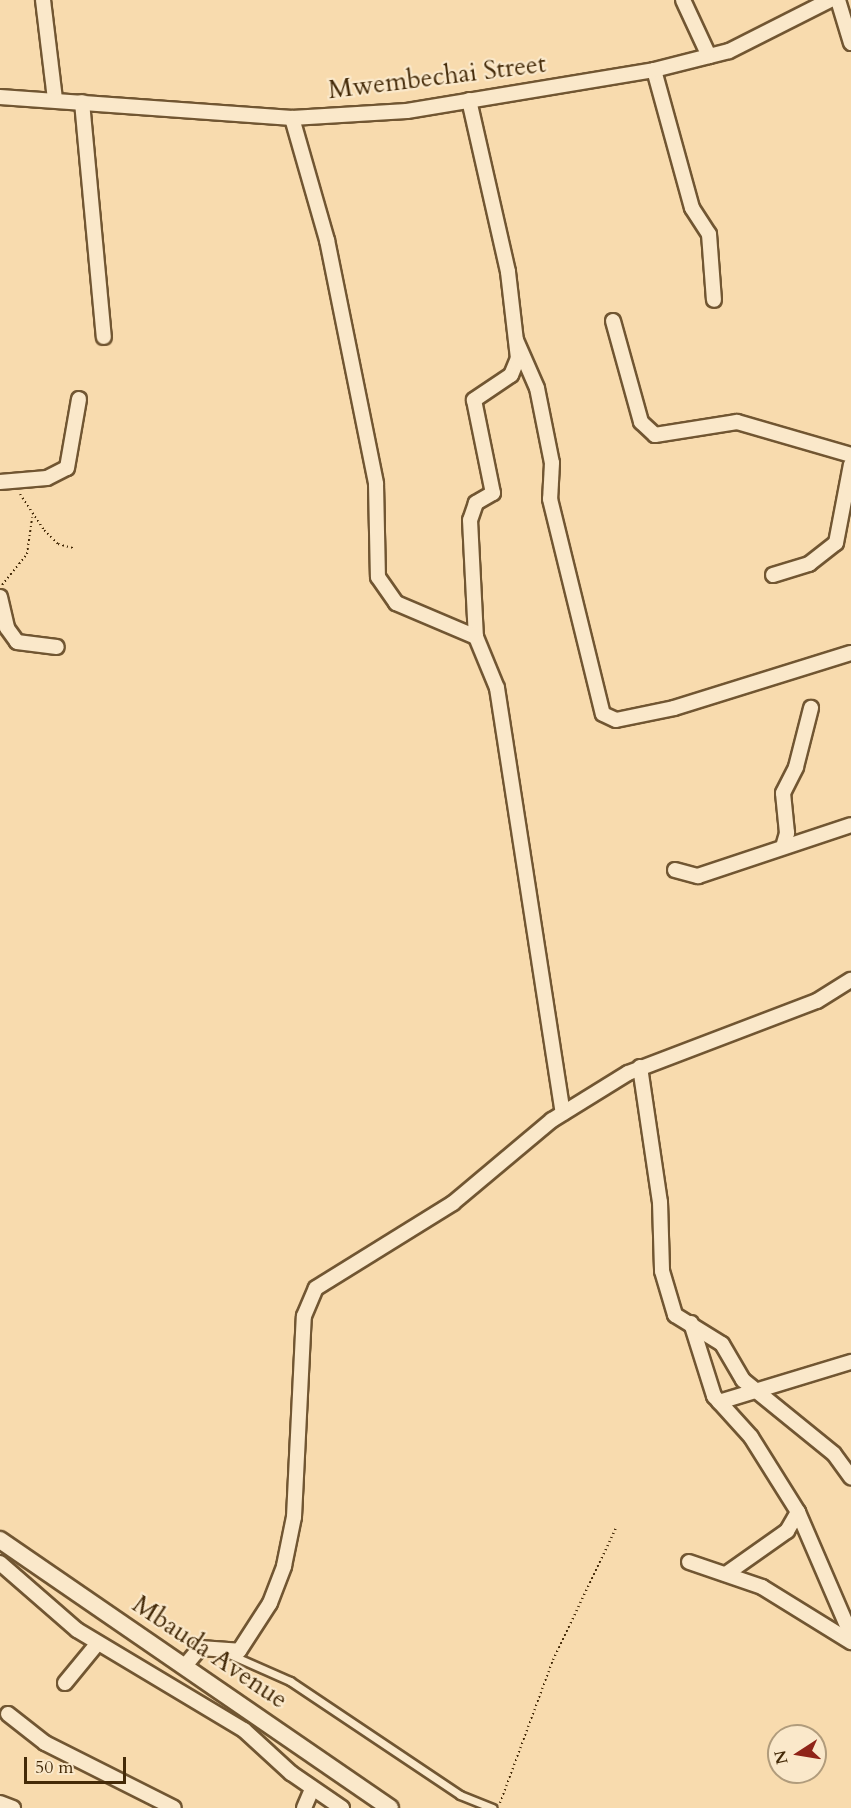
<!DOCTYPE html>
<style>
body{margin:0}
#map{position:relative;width:851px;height:1808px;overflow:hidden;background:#f8dbae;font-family:Cardo,serif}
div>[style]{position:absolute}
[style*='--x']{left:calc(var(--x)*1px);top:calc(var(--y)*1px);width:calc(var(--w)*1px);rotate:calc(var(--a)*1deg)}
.path>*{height:2px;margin-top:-1px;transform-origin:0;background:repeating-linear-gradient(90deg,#442a08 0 1.5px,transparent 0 4.5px)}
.roads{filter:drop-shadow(2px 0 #715632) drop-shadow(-2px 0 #715632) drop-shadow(0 2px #715632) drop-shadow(0 -2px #715632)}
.service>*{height:7px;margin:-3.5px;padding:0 3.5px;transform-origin:3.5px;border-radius:3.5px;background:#fae8ca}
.minor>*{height:14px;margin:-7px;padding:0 7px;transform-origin:7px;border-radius:7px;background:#fae8ca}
.tertiary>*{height:16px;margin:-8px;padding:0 8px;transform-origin:8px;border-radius:8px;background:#fae8ca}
span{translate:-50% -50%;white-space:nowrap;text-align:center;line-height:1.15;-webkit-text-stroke:4.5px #fae8ca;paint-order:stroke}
.street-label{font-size:26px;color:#442a08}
.north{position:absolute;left:767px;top:1724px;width:60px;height:60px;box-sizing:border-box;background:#fae8ca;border:2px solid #b19c7c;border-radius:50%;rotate:258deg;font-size:16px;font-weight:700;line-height:24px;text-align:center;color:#442a08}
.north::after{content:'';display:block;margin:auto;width:21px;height:27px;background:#8f2418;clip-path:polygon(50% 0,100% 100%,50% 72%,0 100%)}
.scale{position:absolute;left:24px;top:1757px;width:102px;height:27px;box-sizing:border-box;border:3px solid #442a08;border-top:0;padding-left:8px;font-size:18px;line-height:21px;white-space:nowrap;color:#442a08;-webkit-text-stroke:4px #fae8ca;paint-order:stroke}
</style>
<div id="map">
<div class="path">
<i style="--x:20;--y:494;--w:43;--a:56.3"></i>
<i style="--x:44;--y:530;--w:20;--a:45"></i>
<i style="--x:58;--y:544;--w:16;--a:15"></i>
<i style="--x:2;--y:585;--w:40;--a:-51"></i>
<i style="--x:27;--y:554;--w:37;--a:-82"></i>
<i style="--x:500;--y:1803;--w:153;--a:-69.7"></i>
<i style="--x:553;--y:1660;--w:146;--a:-64.5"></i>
</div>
<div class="roads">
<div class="service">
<i style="--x:229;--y:1654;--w:67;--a:23.9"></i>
<i style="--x:290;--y:1681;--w:205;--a:33.8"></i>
<i style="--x:460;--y:1795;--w:35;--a:22"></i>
</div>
<div class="minor">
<i style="--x:43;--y:0;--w:100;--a:83.1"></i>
<i style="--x:683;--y:0;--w:62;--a:65.1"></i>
<i style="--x:838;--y:0;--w:45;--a:73.2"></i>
<i style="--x:654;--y:70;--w:143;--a:74.6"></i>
<i style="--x:692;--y:208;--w:31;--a:57"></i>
<i style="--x:709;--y:234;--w:66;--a:85.7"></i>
<i style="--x:0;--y:97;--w:293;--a:4.1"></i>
<i style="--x:292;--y:118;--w:115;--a:-3.5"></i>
<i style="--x:407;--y:111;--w:250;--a:-9.4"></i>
<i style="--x:654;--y:70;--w:77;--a:-14.2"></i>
<i style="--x:729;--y:51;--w:113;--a:-26.8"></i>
<i style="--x:469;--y:100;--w:176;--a:77.2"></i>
<i style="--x:508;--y:272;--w:87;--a:83.4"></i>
<i style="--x:518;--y:358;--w:18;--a:112"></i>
<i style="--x:511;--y:375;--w:45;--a:146"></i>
<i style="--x:474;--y:400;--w:95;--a:78.5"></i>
<i style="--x:493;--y:493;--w:20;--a:150"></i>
<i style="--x:476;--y:503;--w:18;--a:109"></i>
<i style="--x:470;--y:520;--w:117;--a:87.1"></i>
<i style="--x:82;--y:102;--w:236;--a:84.7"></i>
<i style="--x:292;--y:118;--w:127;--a:74"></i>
<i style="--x:327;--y:240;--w:249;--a:78.6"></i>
<i style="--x:376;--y:484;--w:93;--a:88.8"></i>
<i style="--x:378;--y:577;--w:32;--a:55"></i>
<i style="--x:396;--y:603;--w:87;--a:23"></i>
<i style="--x:476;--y:637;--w:55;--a:67.6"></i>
<i style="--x:497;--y:688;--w:430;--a:81.2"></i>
<i style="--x:613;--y:321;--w:105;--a:74.5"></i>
<i style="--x:641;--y:422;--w:19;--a:43"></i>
<i style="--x:655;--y:435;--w:83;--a:-9"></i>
<i style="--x:737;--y:422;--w:119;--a:16.1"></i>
<i style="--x:516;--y:340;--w:52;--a:66.4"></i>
<i style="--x:537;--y:388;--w:76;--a:78.7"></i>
<i style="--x:552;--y:463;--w:36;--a:93"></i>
<i style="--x:550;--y:499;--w:221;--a:76.2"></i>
<i style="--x:603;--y:714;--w:14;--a:25"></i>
<i style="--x:616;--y:720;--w:59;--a:-11.7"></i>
<i style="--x:674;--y:708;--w:185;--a:-17.3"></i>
<i style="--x:0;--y:482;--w:47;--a:-4.9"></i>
<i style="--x:47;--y:478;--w:22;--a:-27"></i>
<i style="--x:67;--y:468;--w:70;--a:-80.1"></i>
<i style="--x:773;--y:575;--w:38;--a:-17"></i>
<i style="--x:809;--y:564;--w:34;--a:-38"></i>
<i style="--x:836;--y:543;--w:80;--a:-79.2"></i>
<i style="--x:0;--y:597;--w:32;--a:77"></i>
<i style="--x:7;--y:628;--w:17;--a:54"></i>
<i style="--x:17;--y:642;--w:40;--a:7.1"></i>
<i style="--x:783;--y:847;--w:15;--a:-74"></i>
<i style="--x:787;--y:833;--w:40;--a:-95.7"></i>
<i style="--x:783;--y:793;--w:29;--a:-63"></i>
<i style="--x:796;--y:767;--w:61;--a:-75.7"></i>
<i style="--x:675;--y:870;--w:24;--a:15"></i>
<i style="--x:698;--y:876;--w:161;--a:-18.4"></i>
<i style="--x:640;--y:1067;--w:136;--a:81.6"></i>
<i style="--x:660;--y:1202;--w:69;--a:88.3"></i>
<i style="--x:662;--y:1271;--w:46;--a:73.5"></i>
<i style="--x:675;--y:1315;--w:55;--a:31.7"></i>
<i style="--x:722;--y:1344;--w:42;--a:59.7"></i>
<i style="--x:743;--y:1380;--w:117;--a:39.1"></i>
<i style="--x:834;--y:1454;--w:29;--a:54"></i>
<i style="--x:691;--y:1323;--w:77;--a:72.5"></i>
<i style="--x:714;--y:1396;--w:55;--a:47.9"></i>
<i style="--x:751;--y:1437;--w:89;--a:57.9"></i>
<i style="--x:798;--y:1512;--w:134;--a:66.7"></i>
<i style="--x:719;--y:1402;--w:138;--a:-16.9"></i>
<i style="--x:689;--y:1562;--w:77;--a:18.9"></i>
<i style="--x:762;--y:1587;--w:105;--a:31.7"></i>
<i style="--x:0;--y:1563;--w:102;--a:41"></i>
<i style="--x:77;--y:1630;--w:195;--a:30.9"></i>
<i style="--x:244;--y:1730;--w:64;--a:42.5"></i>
<i style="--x:291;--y:1773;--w:62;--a:34.5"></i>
<i style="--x:726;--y:1574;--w:75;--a:-35.2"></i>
<i style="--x:787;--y:1531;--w:22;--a:-60"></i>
<i style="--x:184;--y:1667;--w:25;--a:-50"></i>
<i style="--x:200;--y:1648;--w:39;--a:4"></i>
<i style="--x:239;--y:1651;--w:57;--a:-57.1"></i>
<i style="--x:270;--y:1603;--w:40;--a:-69"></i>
<i style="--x:284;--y:1566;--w:50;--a:-78.5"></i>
<i style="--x:294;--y:1517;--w:201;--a:-87.2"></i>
<i style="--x:304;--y:1316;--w:30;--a:-67"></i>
<i style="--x:316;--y:1288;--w:161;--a:-31.8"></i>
<i style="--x:453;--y:1203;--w:129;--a:-40"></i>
<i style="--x:552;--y:1120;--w:89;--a:-31.7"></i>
<i style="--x:628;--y:1073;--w:202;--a:-20.9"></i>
<i style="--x:817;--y:1001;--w:40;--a:-32"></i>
<i style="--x:65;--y:1683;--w:50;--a:-50.6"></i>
<i style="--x:8;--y:1714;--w:47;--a:38.1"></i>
<i style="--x:45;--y:1743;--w:144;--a:26.7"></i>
<i style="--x:0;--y:1803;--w:14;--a:21"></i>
<i style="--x:304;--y:1808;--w:21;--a:-67"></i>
</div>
<div class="tertiary">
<i style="--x:0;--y:1540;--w:473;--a:34.5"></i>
</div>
</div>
<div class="street-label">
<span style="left:437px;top:77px;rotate:-7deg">Mwembechai Street</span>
<span style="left:210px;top:1652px;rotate:34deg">Mbauda Avenue</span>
</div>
<div class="north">N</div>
<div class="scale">50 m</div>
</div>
